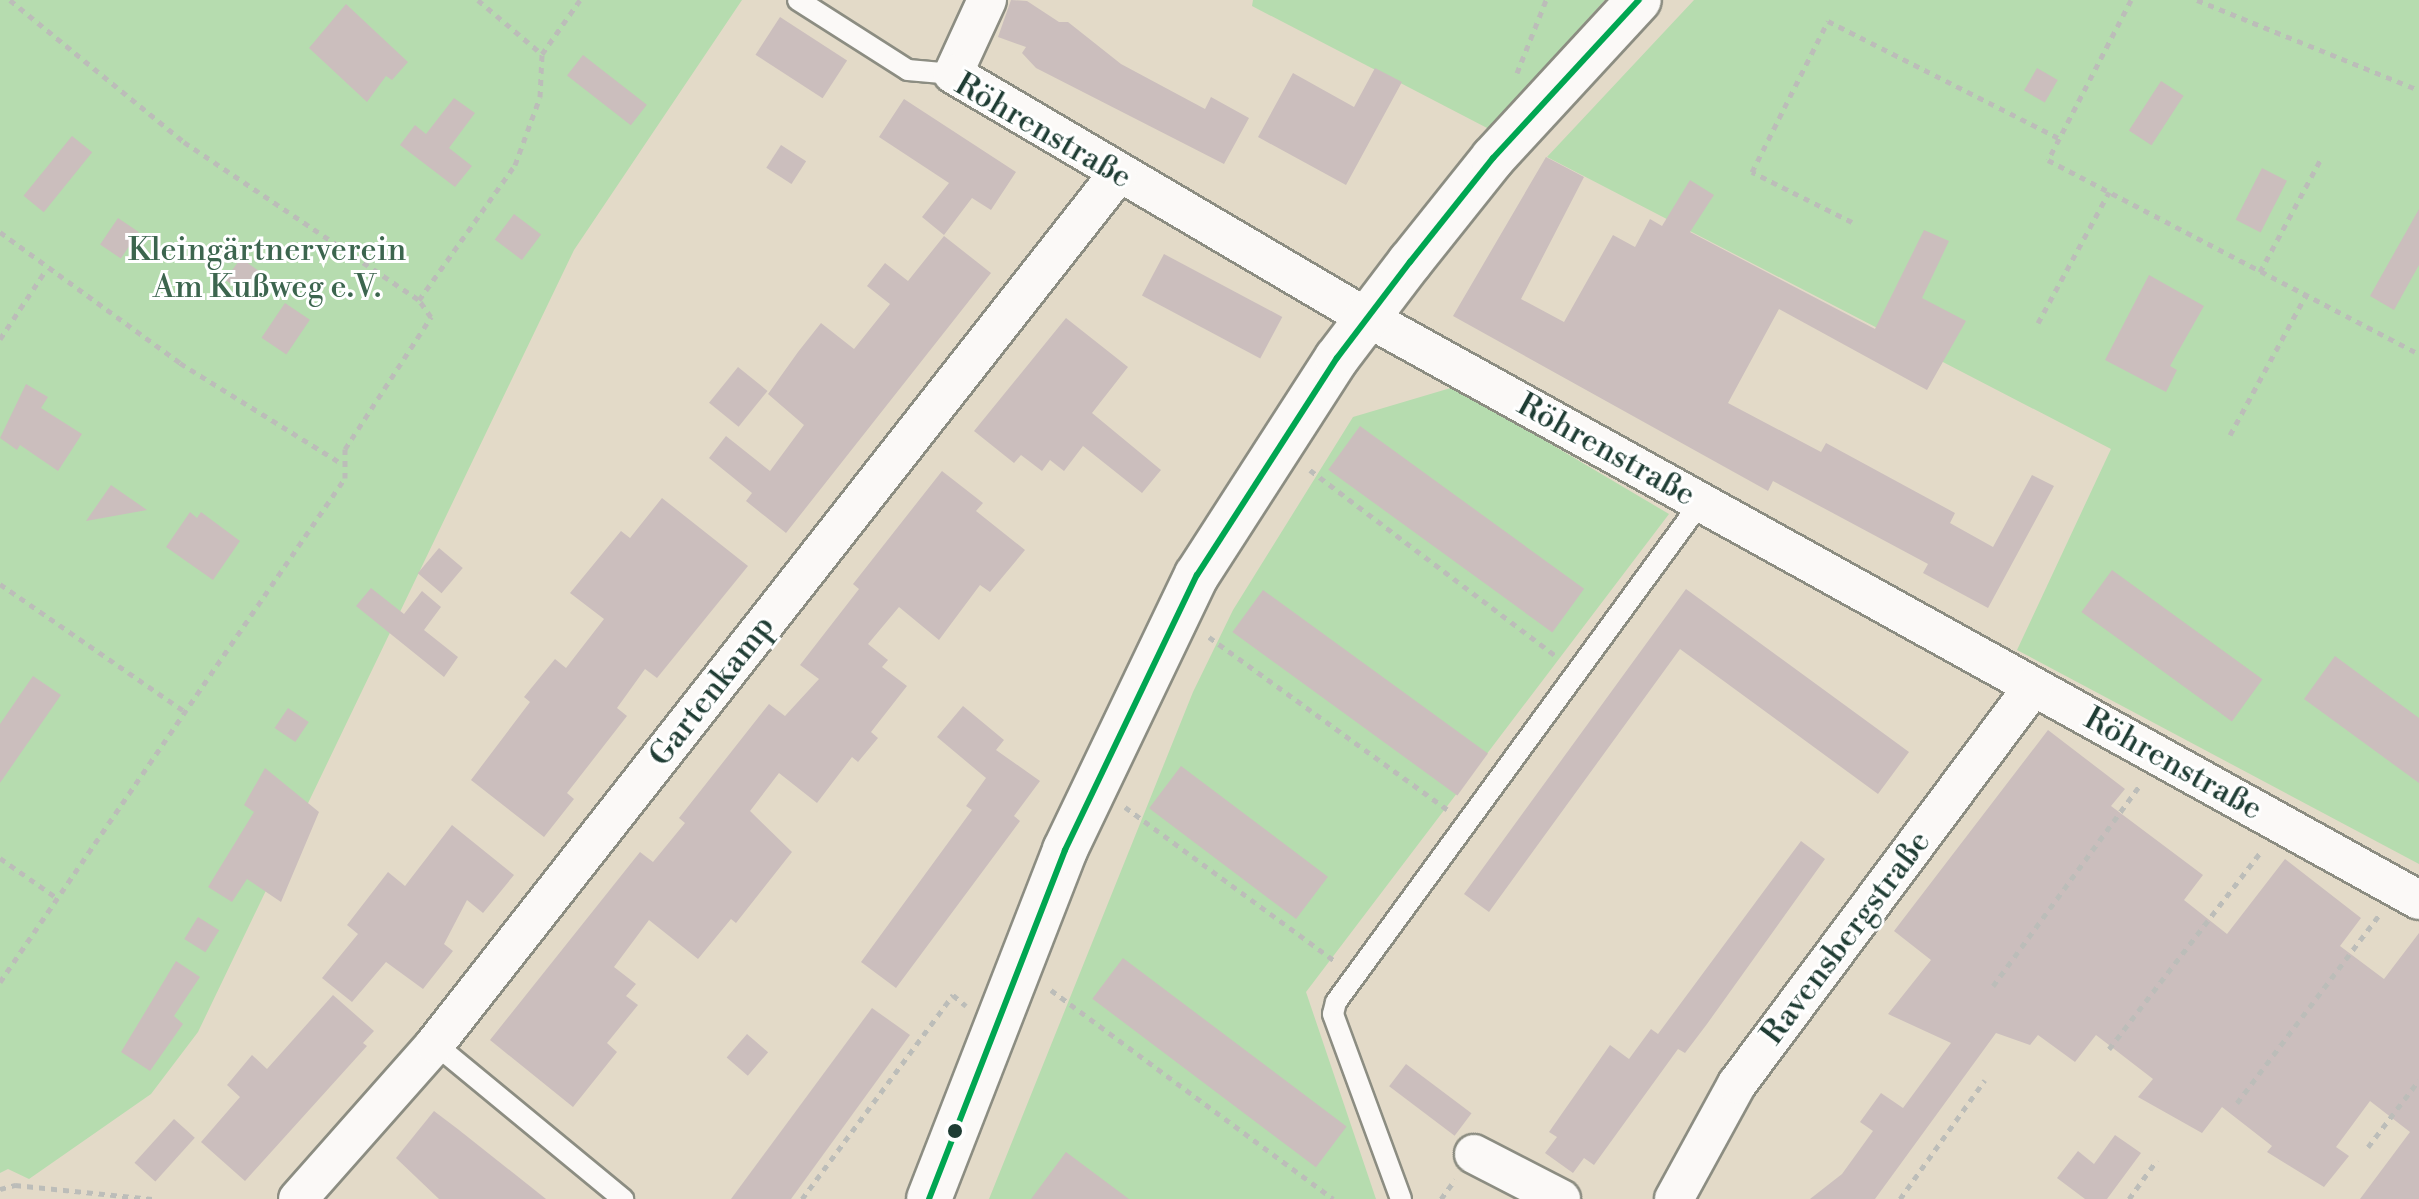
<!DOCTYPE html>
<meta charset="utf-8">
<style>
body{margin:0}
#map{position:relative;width:2419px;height:1199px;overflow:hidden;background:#e3dac8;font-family:"Libre Bodoni",serif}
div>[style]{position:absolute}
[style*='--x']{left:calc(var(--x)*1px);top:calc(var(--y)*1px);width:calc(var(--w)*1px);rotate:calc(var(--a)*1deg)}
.green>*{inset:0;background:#b6dcaf}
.building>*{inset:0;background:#cbbebd;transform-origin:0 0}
.path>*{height:5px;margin-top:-2.5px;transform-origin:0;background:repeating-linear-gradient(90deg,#bcbdb9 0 6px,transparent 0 12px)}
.roads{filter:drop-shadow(2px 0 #8c8d82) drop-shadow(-2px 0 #8c8d82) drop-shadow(0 2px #8c8d82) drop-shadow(0 -2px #8c8d82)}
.service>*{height:20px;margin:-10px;padding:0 10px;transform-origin:10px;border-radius:10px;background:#fbf9f7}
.minor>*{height:38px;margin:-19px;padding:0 19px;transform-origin:19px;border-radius:19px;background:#fbf9f7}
.tertiary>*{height:44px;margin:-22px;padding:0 22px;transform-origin:22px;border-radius:22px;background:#fbf9f7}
.bus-1>*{height:6px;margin:-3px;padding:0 3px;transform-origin:3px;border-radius:3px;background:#00a651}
.dots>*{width:22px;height:22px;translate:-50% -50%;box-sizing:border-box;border:4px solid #fff;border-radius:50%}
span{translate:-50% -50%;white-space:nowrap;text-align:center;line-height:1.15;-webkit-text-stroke:6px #fff;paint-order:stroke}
.street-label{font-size:32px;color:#1f3d34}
.park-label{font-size:32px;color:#3c654e}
</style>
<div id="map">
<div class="green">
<i style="clip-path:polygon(0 0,742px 0,574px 250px,198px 1032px,151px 1094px,29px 1179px,8px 1169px,0 1173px)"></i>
<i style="clip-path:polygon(1253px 0,1605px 0,1489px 129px,1252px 6px)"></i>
<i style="clip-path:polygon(1694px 0,2419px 0,2419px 864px,2017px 650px,2111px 449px,1547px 157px)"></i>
<i style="clip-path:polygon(1454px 387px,1669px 514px,1306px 992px,1376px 1199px,989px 1199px,1193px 692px,1233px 610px,1353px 417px)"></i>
</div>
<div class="building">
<i style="clip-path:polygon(1011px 0,1027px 1px,1059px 22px,1068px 22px,1121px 64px,1205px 109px,1211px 97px,1249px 118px,1224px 164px,1036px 68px,1022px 53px,1026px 47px,998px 37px)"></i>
<i style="clip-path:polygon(346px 4px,408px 62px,392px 80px,386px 76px,367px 102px,309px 48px)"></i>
<i style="left:780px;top:17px;width:80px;height:45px;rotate:33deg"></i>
<i style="left:583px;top:55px;width:81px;height:26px;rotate:38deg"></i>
<i style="clip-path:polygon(1375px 68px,1402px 82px,1346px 185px,1258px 137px,1293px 73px,1354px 107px)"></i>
<i style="left:2037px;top:68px;width:24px;height:26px;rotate:30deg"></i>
<i style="left:2161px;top:81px;width:27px;height:59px;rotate:33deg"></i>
<i style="clip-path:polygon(454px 98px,475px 113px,449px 148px,472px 166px,455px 187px,400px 145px,415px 125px,426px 134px)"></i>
<i style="clip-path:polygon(904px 99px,1016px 172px,991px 210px,972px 198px,944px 235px,922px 217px,949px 183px,879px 137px)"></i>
<i style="left:72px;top:136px;width:26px;height:77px;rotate:39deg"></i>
<i style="left:781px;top:145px;width:30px;height:27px;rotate:33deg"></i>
<i style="clip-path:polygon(1546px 157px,1584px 177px,1521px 299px,1564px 322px,1613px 235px,1635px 247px,1650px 219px,1662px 226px,1690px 180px,1714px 195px,1690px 232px,1875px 329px,1924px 230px,1949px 241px,1922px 298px,1966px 321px,1927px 390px,1779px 309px,1728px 403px,1821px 452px,1826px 443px,1955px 513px,1950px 523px,1993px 547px,2032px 475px,2054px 486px,1988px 608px,1923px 573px,1928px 564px,1773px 481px,1768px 491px,1453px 316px)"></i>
<i style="left:2262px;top:168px;width:28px;height:58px;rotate:27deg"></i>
<i style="clip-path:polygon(2419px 209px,2419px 265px,2394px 310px,2370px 296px)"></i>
<i style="left:514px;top:214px;width:34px;height:32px;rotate:37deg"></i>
<i style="left:118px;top:218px;width:25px;height:32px;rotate:34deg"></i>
<i style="clip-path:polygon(944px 236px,991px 273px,786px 533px,746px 501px,752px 493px,709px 458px,726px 436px,770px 471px,804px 425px,768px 394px,798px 352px,821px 323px,854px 349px,890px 304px,867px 286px,885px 263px,908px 281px)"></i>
<i style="left:1164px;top:254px;width:134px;height:47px;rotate:28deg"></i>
<i style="left:241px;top:258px;width:27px;height:27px;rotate:36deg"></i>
<i style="clip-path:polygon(2149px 275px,2204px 306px,2170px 366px,2177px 370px,2166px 392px,2105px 360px)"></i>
<i style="left:285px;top:303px;width:30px;height:42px;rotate:34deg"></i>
<i style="clip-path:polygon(1066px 318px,1128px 367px,1092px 413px,1161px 470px,1142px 493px,1083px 446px,1064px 471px,1050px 460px,1042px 471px,1021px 455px,1014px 463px,974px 431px)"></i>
<i style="left:738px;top:367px;width:38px;height:46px;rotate:39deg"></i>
<i style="clip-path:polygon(26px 384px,48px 397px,41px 408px,82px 434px,58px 471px,20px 445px,17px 450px,0 438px)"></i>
<i style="left:1360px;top:426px;width:277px;height:54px;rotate:36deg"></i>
<i style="clip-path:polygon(942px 471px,983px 503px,976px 511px,1025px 550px,990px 592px,980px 585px,939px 640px,899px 607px,868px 644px,888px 660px,882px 667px,907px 686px,871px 732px,878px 738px,858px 762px,852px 757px,817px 803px,779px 773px,750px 811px,792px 852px,736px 923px,731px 919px,698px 959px,649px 920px,614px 967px,636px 984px,626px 996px,638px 1005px,607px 1043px,617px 1052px,573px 1107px,490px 1040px,640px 852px,653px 862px,685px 823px,679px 818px,769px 704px,785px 716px,819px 679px,800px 665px,859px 589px,853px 584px)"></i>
<i style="clip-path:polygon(111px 485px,147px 510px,86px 521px)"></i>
<i style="clip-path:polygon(662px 498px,748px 566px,657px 678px,645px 669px,617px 708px,627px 716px,567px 793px,574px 799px,544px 837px,471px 780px,530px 702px,524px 697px,555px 659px,566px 668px,604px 619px,570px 593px,621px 531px,630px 538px)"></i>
<i style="clip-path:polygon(190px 512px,197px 518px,201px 512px,240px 541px,213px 580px,166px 547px)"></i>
<i style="left:439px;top:548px;width:31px;height:33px;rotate:40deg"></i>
<i style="left:2112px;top:570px;width:186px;height:52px;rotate:36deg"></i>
<i style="clip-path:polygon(371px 588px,404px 614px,422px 591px,441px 607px,424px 630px,458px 657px,444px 677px,356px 606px)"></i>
<i style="clip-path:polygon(1686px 589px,1909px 752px,1878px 794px,1680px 649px,1489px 912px,1464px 894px)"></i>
<i style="left:1263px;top:590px;width:278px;height:52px;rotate:36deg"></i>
<i style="clip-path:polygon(2335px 656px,2419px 718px,2419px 783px,2304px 699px)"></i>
<i style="clip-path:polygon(33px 676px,61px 695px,0 783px,0 724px)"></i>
<i style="clip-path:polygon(963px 706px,1004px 740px,996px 750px,1040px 781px,1014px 816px,1020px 821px,896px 988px,861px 962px,972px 810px,966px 806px,986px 778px,937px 737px)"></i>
<i style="left:288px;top:708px;width:25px;height:24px;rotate:34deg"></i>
<i style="clip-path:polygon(2048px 730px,2125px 789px,2111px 806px,2203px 875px,2184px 900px,2227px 934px,2285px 859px,2361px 918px,2340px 946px,2384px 979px,2419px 933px,2419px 1199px,2360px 1199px,2410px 1132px,2370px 1101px,2336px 1147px,2349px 1156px,2324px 1187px,2267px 1152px,2272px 1146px,2222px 1107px,2202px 1133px,2138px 1097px,2153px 1079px,2096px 1035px,2075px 1062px,2038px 1035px,2030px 1045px,1996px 1033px,1875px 1199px,1810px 1199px,1842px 1174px,1873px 1131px,1860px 1122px,1881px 1093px,1903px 1108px,1951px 1043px,1888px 1014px,1931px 960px,1894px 931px)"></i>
<i style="left:1181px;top:766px;width:184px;height:53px;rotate:37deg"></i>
<i style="clip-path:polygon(265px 768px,319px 812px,281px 902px,247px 879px,232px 902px,208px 887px,254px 812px,244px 805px)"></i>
<i style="clip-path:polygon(452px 825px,514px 875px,483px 913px,467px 900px,444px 944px,453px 951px,423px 989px,386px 962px,352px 1002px,322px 978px,358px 934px,347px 925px,388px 872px,405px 886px)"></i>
<i style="clip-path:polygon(1801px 841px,1825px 859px,1707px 1024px,1685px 1053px,1678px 1049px,1594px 1165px,1584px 1158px,1573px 1173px,1545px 1153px,1557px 1137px,1549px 1132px,1610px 1045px,1629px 1059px,1651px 1029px,1658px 1034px)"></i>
<i style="left:198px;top:917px;width:25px;height:26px;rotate:32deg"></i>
<i style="left:1123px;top:958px;width:280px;height:51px;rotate:37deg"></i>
<i style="clip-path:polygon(176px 961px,200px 977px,174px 1016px,183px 1024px,150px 1071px,121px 1052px)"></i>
<i style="clip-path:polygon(333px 995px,374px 1031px,363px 1043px,367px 1046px,245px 1181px,201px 1142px,240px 1097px,227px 1085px,252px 1055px,267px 1069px)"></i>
<i style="clip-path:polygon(872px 1008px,910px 1035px,791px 1199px,731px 1199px)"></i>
<i style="left:747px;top:1034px;width:28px;height:31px;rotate:41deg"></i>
<i style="left:1406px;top:1064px;width:82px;height:28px;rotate:37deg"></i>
<i style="clip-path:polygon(434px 1111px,459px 1130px,546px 1199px,439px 1199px,396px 1158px)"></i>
<i style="left:174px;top:1119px;width:28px;height:59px;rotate:42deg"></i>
<i style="clip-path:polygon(2115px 1135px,2141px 1153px,2107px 1199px,2085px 1199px,2057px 1178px,2078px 1151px,2094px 1164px)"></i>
<i style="clip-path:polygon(1066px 1152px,1129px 1199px,1031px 1199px)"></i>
</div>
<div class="path">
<i style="--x:10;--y:0;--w:225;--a:39.2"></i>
<i style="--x:184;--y:142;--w:283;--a:33.9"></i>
<i style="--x:478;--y:0;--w:84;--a:40.2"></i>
<i style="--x:542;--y:54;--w:66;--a:-54.9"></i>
<i style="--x:2131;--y:0;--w:180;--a:117.4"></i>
<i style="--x:2048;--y:160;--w:419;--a:27.6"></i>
<i style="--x:2197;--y:0;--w:240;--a:22.1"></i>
<i style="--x:1517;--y:73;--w:79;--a:-68.3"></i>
<i style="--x:1852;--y:222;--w:112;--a:-153.4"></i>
<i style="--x:1752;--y:172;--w:169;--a:-63.3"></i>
<i style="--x:1828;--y:21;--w:259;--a:26.9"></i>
<i style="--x:0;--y:232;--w:223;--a:36"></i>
<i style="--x:180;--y:363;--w:191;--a:31.9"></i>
<i style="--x:2260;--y:272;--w:131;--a:-61.7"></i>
<i style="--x:2038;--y:323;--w:149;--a:-61.5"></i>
<i style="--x:0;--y:339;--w:83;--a:-56.3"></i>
<i style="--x:2230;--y:435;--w:159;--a:-61.5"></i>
<i style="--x:1310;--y:470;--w:310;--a:37.1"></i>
<i style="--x:0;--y:584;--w:224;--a:34.6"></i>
<i style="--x:1209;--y:637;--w:294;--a:35.9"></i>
<i style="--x:1125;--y:807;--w:262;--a:36.3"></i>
<i style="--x:0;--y:858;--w:70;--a:35.1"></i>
<i style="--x:0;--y:982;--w:611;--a:-55.61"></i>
<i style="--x:345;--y:478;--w:29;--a:-90"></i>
<i style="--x:345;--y:449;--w:158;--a:-56.9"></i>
<i style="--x:431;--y:317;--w:21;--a:-125"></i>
<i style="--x:419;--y:300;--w:166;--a:-54.6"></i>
<i style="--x:515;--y:165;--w:72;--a:-69.8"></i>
<i style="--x:540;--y:97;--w:43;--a:-87.3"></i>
<i style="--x:1993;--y:986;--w:250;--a:-53.8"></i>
<i style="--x:1051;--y:990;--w:351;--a:36.5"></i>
<i style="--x:2109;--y:1049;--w:251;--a:-52.4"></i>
<i style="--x:2237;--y:1103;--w:236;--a:-52.9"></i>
<i style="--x:2368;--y:1147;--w:84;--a:-52.7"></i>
<i style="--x:0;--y:1189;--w:16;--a:-15"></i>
<i style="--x:15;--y:1185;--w:138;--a:5.8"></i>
<i style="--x:802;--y:1199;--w:254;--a:-53.5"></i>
<i style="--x:953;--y:995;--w:17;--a:40"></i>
<i style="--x:1441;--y:1199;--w:24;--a:-54"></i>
<i style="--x:1900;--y:1199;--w:146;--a:-54.5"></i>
<i style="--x:2129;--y:1199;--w:48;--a:-54.3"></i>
</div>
<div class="roads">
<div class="service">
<i style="--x:798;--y:0;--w:130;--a:32.5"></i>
<i style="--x:908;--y:70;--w:45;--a:5.1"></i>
<i style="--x:435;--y:1044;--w:244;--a:39.5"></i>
<i style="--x:1401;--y:1199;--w:197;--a:-110.2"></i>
<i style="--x:1333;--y:1014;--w:12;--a:-76"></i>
<i style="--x:1336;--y:1002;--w:619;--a:-53.87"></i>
</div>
<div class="minor">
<i style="--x:987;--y:0;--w:81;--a:114.7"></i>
<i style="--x:953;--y:74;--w:481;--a:30.5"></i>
<i style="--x:1368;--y:318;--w:1201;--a:28.98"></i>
<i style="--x:1474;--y:1154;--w:98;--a:27.3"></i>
<i style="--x:298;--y:1199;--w:207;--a:-48.5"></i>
<i style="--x:435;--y:1044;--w:1105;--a:-51.87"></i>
<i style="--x:1674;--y:1199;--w:131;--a:-61.3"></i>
<i style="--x:1737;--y:1084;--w:495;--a:-53.3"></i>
</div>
<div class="tertiary">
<i style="--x:929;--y:1199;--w:375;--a:-68.7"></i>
<i style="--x:1065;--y:850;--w:305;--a:-64.4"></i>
<i style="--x:1197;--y:575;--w:258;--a:-57.2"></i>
<i style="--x:1337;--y:358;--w:121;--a:-52.8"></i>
<i style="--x:1410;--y:262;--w:133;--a:-51.4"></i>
<i style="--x:1493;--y:158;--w:215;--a:-47.3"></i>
</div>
</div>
<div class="bus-1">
<i style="--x:929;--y:1199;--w:375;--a:-68.7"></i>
<i style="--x:1065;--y:850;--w:305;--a:-64.4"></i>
<i style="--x:1197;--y:575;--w:258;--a:-57.2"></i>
<i style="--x:1337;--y:358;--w:121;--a:-52.8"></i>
<i style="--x:1410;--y:262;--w:133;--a:-51.4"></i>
<i style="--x:1493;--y:158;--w:215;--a:-47.3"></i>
</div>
<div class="dots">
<i style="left:955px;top:1131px;background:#1f3d34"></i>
</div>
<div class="street-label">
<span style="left:1043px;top:131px;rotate:30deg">Röhrenstraße</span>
<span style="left:1606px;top:450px;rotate:29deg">Röhrenstraße</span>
<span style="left:712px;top:691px;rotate:-52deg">Gartenkamp</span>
<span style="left:2173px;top:764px;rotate:29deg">Röhrenstraße</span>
<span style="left:1846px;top:938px;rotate:-53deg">Ravensbergstraße</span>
</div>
<div class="park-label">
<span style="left:267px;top:269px">Kleingärtnerverein<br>Am Kußweg e.V.</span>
</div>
</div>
